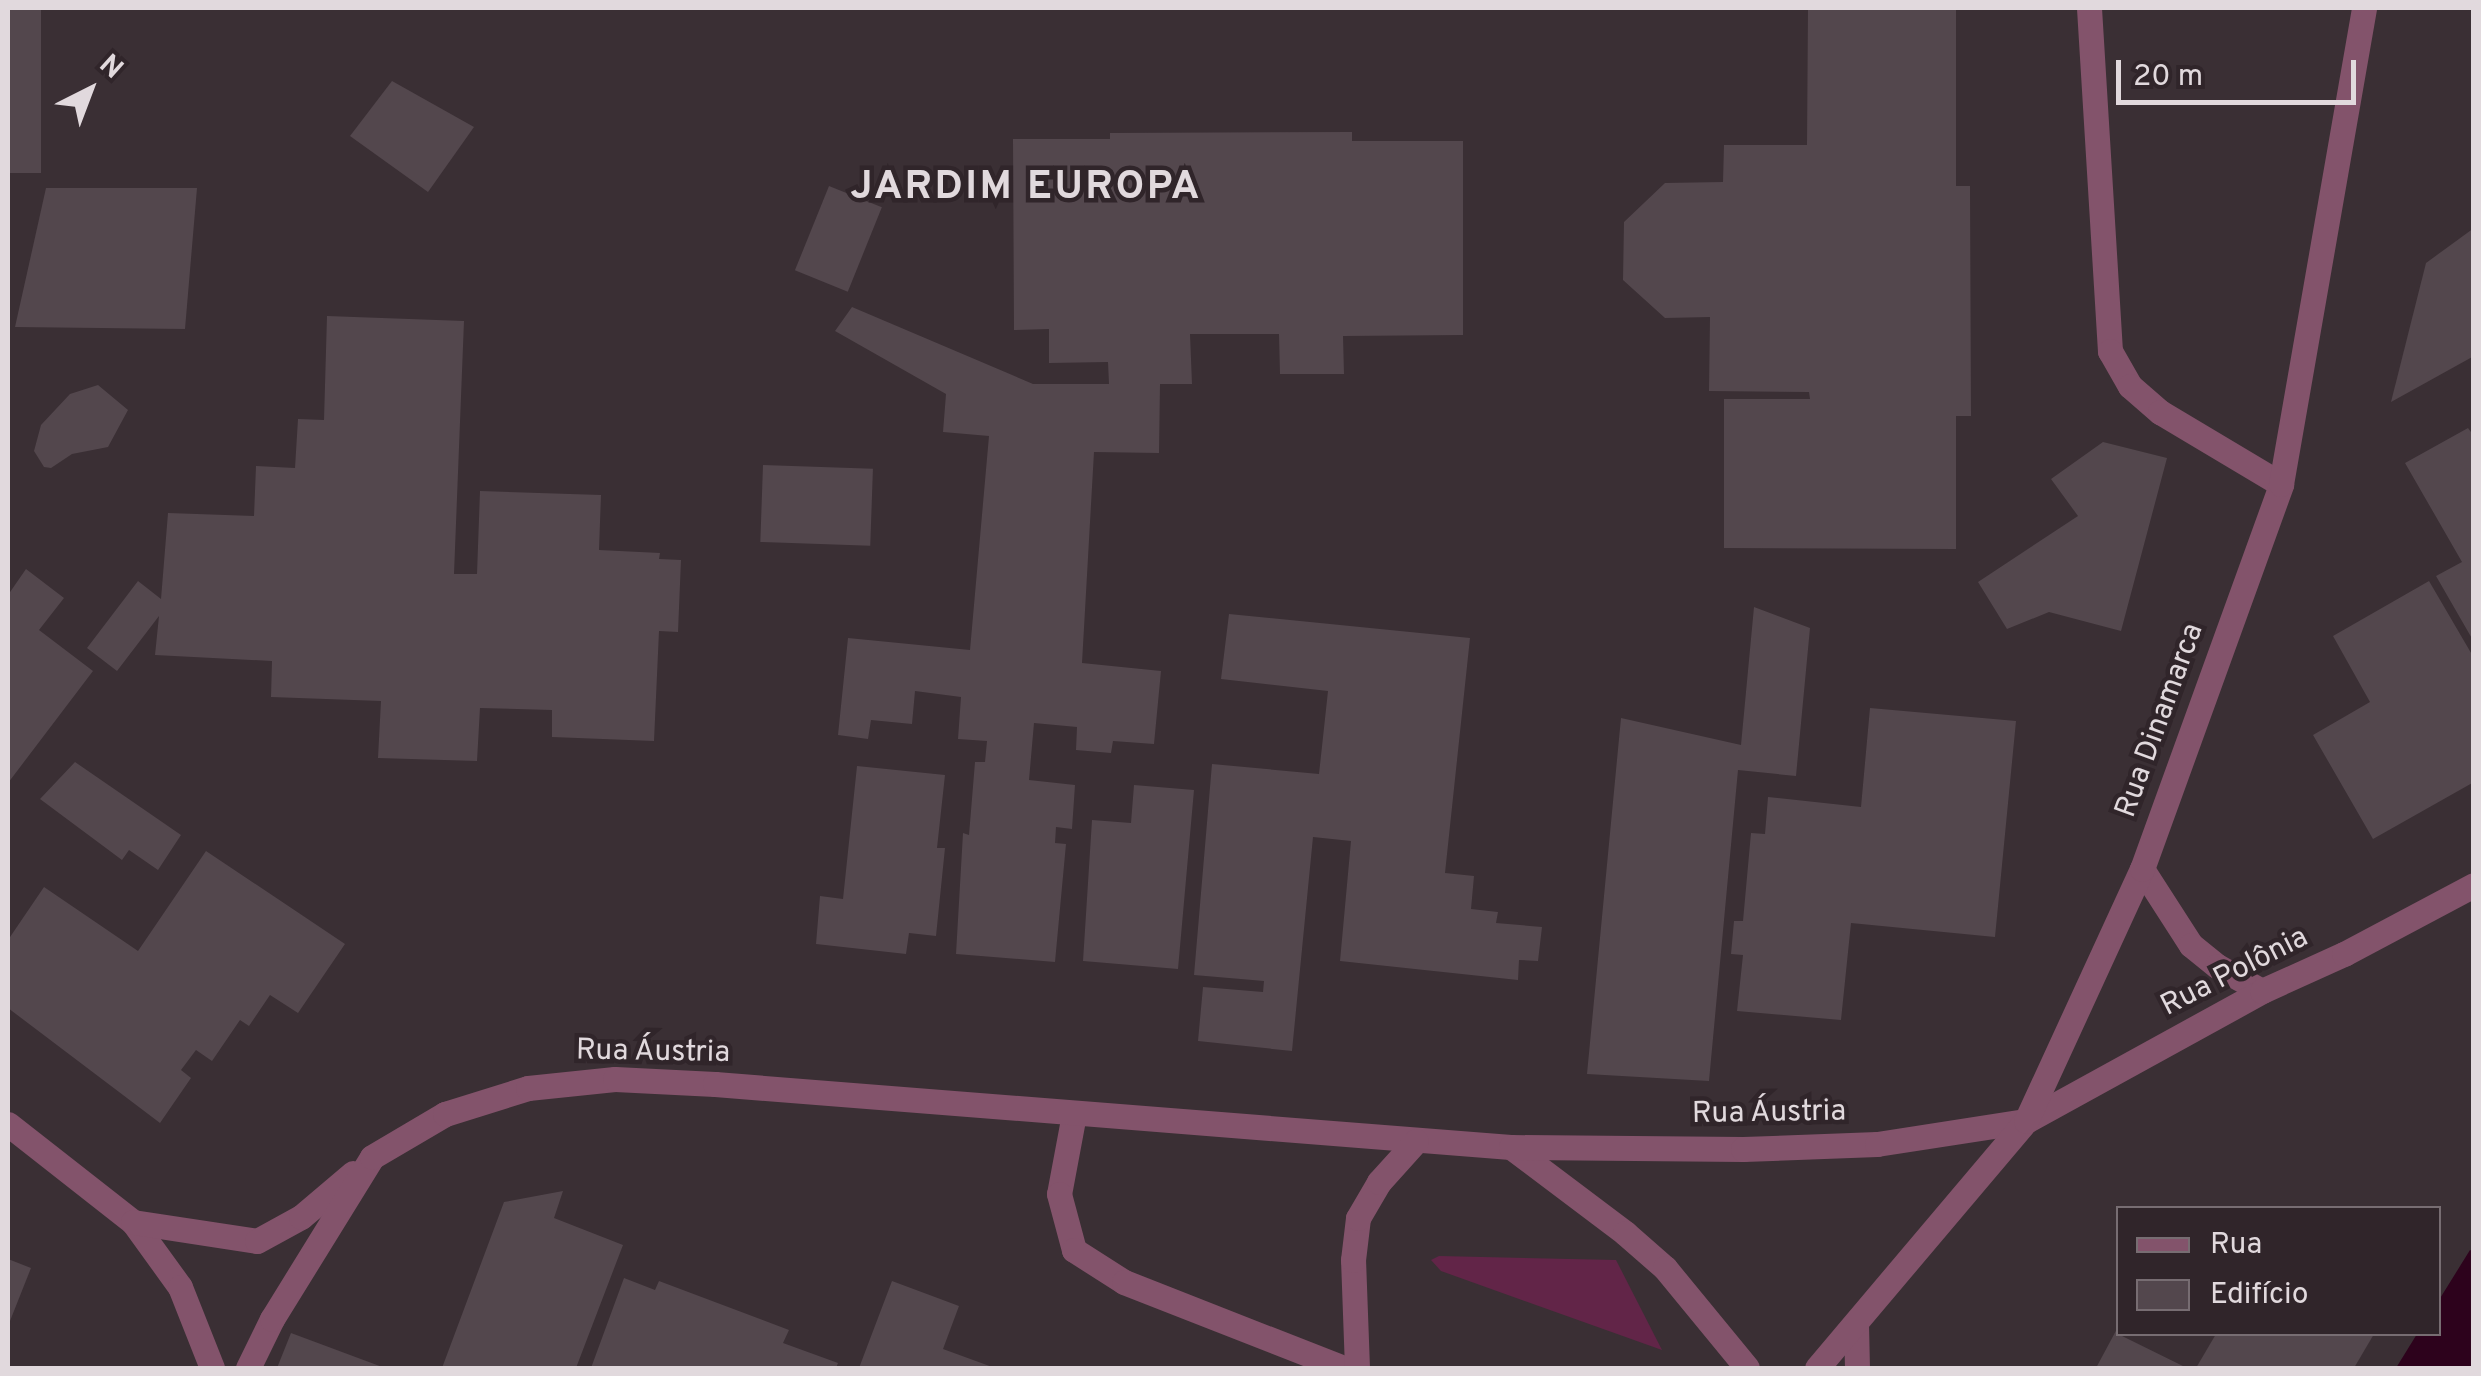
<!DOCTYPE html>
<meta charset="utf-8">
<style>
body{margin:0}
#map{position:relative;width:2481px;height:1376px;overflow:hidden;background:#3a2f34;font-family:Overpass,sans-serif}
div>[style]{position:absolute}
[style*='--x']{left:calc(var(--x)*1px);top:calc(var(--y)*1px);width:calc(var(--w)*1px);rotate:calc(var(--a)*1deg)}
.green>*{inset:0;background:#622548}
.water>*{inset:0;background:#2d021c}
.building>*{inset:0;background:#53474d;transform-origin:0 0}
.lane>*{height:25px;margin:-12.5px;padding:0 12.5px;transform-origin:12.5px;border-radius:12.5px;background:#83536b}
.street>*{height:25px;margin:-12.5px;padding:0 12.5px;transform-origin:12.5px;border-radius:12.5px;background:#83536b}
span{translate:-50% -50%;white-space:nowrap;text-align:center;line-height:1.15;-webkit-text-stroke:9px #30252a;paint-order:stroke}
.street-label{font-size:30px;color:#e1d9dd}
.district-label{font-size:40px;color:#e1d9dd;font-weight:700;letter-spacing:2.5px}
.frame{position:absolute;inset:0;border:10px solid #e1d9dd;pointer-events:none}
.legend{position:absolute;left:2116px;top:1206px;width:325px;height:130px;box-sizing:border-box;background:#30252a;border:2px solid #776d72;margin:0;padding:12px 18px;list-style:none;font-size:30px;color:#e1d9dd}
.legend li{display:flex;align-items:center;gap:20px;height:50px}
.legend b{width:50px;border:2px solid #776d72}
.north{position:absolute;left:40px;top:40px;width:100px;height:100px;-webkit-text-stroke:8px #30252a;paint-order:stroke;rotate:42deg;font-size:28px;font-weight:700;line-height:40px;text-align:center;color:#e1d9dd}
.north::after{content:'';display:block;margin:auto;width:35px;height:45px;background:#e1d9dd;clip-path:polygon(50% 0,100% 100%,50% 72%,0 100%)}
.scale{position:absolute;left:2116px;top:60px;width:240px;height:45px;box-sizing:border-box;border:5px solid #e1d9dd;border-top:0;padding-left:12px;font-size:30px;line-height:35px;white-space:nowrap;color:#e1d9dd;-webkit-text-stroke:8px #30252a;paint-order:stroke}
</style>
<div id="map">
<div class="green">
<i style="clip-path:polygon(1439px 1256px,1616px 1260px,1662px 1350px,1441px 1271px,1431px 1260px)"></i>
</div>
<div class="water">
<i style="clip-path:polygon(2470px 1250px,2474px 1252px,2473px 1368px,2396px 1368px,2417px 1334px,2438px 1334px,2439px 1300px)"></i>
</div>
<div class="building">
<i style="left:8px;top:8px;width:33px;height:165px"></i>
<i style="clip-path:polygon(1808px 8px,1956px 8px,1956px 186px,1970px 186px,1971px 416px,1956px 416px,1956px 549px,1724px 548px,1724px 399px,1810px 399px,1809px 392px,1709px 391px,1710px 317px,1665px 318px,1623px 280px,1624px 222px,1665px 183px,1723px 182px,1724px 145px,1807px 145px)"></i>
<i style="clip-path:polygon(392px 81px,474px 127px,428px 192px,350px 136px)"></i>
<i style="clip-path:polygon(1352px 132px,1352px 141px,1463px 141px,1463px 335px,1343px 336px,1344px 374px,1280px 374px,1279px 334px,1190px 334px,1192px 384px,1160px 384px,1159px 453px,1094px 452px,1082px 663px,1161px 671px,1154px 744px,1113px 741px,1111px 753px,1076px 750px,1077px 727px,1034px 723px,1029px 780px,1075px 785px,1072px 829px,1056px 827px,1055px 843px,1066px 844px,1055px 962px,956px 954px,963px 833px,969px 835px,975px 762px,985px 762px,987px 741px,958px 739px,961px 697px,915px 691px,912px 724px,871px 720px,868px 739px,838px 735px,848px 638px,970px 650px,989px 436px,943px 432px,946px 394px,835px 331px,852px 307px,1033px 384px,1109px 384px,1108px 362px,1049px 363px,1049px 329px,1014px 330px,1013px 139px,1110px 139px,1110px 133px)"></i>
<i style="left:829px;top:186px;width:57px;height:91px;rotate:22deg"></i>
<i style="clip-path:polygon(46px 188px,197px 188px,185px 329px,15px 327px)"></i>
<i style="clip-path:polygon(2474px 228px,2474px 356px,2391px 402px,2426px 263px)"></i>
<i style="clip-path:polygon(327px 316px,464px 321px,454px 574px,477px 574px,480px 491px,601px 495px,599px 550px,660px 553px,659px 559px,681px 560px,678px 632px,659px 631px,654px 741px,552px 737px,552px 710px,480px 708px,477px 761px,378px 758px,381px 701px,271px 697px,272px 661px,155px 655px,159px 616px,117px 671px,87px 648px,138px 581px,161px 599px,168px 513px,254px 516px,256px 466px,295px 468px,298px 419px,324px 420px)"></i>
<i style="clip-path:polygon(98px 385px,128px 410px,108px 447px,72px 454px,51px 468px,44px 467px,34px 451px,41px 425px,70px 394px)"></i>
<i style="clip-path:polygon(2468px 428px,2474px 436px,2474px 642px,2436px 576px,2462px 562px,2405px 463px)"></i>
<i style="clip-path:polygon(2103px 442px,2167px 458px,2121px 631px,2049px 612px,2007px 629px,1978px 582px,2078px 516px,2051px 479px)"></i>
<i style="left:763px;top:465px;width:110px;height:77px;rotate:2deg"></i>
<i style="clip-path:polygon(26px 569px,64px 598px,39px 630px,93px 671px,8px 783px,8px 595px)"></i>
<i style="clip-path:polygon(2429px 581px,2474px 658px,2474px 782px,2373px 839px,2313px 735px,2370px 702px,2333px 636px)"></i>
<i style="clip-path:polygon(1754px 607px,1810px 628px,1796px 776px,1738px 770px,1709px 1081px,1587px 1074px,1621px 718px,1741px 745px)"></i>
<i style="clip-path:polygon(1229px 614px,1470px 638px,1445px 873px,1474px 876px,1471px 909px,1498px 912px,1496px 923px,1542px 927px,1538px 961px,1519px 960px,1518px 980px,1340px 961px,1351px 841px,1313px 837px,1292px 1051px,1198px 1041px,1203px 987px,1263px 992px,1264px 981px,1194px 975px,1212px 764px,1319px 774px,1328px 691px,1221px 679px)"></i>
<i style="clip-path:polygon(1870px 708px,2016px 721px,1995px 937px,1851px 923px,1841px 1020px,1737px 1011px,1743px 955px,1731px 954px,1734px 921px,1743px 921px,1751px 833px,1765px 834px,1768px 797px,1861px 807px)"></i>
<i style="clip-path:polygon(75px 762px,181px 835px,158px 870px,129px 850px,122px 860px,40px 799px)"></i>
<i style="clip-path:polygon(857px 766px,945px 775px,937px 848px,945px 848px,936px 936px,909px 933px,906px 954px,816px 944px,820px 896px,843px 899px)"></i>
<i style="clip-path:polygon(1134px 785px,1194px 790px,1178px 969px,1083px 961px,1092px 820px,1131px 823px)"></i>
<i style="clip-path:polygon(206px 851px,345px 944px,298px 1013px,270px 995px,249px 1026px,240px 1020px,212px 1061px,196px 1050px,181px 1070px,191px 1078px,160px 1123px,8px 1008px,8px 940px,44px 887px,138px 951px)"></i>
<i style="clip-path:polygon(563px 1191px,554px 1218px,623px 1245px,576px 1368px,442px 1368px,504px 1202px)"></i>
<i style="clip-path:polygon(8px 1259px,31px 1268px,8px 1326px)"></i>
<i style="clip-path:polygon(624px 1278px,655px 1290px,659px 1281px,789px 1330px,783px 1343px,838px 1363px,836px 1368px,591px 1368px)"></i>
<i style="clip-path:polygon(892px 1281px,959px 1306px,943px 1349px,995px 1368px,859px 1368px)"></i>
<i style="clip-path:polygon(2118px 1327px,2118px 1334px,2187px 1368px,2096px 1368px)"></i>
<i style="clip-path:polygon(291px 1333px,385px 1368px,277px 1368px)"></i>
<i style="clip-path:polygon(2216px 1334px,2374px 1334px,2354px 1368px,2196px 1368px)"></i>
</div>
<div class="lane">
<i style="--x:2089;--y:8;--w:344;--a:86.5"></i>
<i style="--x:2110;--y:351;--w:40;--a:60.3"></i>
<i style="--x:2130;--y:386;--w:40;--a:41"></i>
<i style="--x:2160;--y:412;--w:141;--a:30.8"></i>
</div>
<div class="street">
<i style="--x:2142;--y:869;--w:90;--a:57.2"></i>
<i style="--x:2191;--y:945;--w:33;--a:39"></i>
<i style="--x:2217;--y:966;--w:51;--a:29.1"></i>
<i style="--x:1074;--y:1114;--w:81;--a:100.6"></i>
<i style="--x:1059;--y:1194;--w:58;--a:75"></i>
<i style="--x:1074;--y:1250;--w:59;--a:32.6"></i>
<i style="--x:1124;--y:1282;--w:235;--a:21.4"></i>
<i style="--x:8;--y:1124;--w:159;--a:38.1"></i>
<i style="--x:133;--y:1222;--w:80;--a:54.1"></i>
<i style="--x:180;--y:1287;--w:87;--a:68.4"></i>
<i style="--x:1511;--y:1147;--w:143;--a:37"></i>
<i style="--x:1625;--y:1233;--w:53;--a:41.2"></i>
<i style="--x:1665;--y:1268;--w:129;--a:50.6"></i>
<i style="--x:133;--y:1222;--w:125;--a:8.7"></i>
<i style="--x:257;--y:1241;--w:50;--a:-28.6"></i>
<i style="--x:301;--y:1217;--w:68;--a:-40.2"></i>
<i style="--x:1856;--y:1324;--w:44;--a:88.7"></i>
<i style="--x:248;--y:1368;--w:55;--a:-63.9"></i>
<i style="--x:272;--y:1319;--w:190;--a:-58.3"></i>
<i style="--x:372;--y:1157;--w:85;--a:-30.5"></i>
<i style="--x:445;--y:1114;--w:87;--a:-17.4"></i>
<i style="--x:528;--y:1088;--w:87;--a:-5.9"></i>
<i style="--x:615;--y:1079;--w:100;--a:2.9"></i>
<i style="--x:715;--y:1084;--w:798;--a:4.53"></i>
<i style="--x:1511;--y:1147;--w:232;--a:0.5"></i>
<i style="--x:1743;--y:1149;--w:134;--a:-2.1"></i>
<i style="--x:1877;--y:1144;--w:151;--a:-8.8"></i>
<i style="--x:2026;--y:1121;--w:269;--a:-28.8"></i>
<i style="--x:2262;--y:991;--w:90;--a:-24.3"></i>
<i style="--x:2344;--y:954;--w:147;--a:-28"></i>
<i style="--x:1357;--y:1368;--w:108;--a:-92.1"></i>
<i style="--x:1353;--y:1260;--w:42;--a:-83.2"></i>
<i style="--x:1358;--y:1218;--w:42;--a:-59.7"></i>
<i style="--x:1379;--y:1182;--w:55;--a:-47.9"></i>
<i style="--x:1817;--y:1368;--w:324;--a:-49.8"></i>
<i style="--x:2026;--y:1121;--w:277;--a:-65.3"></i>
<i style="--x:2142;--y:869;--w:409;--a:-70.1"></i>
<i style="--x:2281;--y:484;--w:483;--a:-80.1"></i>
</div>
<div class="street-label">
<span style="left:2161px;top:721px;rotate:-70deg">Rua Dinamarca</span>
<span style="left:2235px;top:973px;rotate:-27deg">Rua Polônia</span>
<span style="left:653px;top:1053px;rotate:1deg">Rua Áustria</span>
<span style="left:1769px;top:1114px;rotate:-1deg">Rua Áustria</span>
</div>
<div class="district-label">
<span style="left:1026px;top:188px">JARDIM EUROPA</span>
</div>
<div class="frame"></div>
<ul class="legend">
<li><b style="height:12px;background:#83536b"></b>Rua</li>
<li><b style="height:28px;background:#53474d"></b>Edifício</li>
</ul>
<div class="north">N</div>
<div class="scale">20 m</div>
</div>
